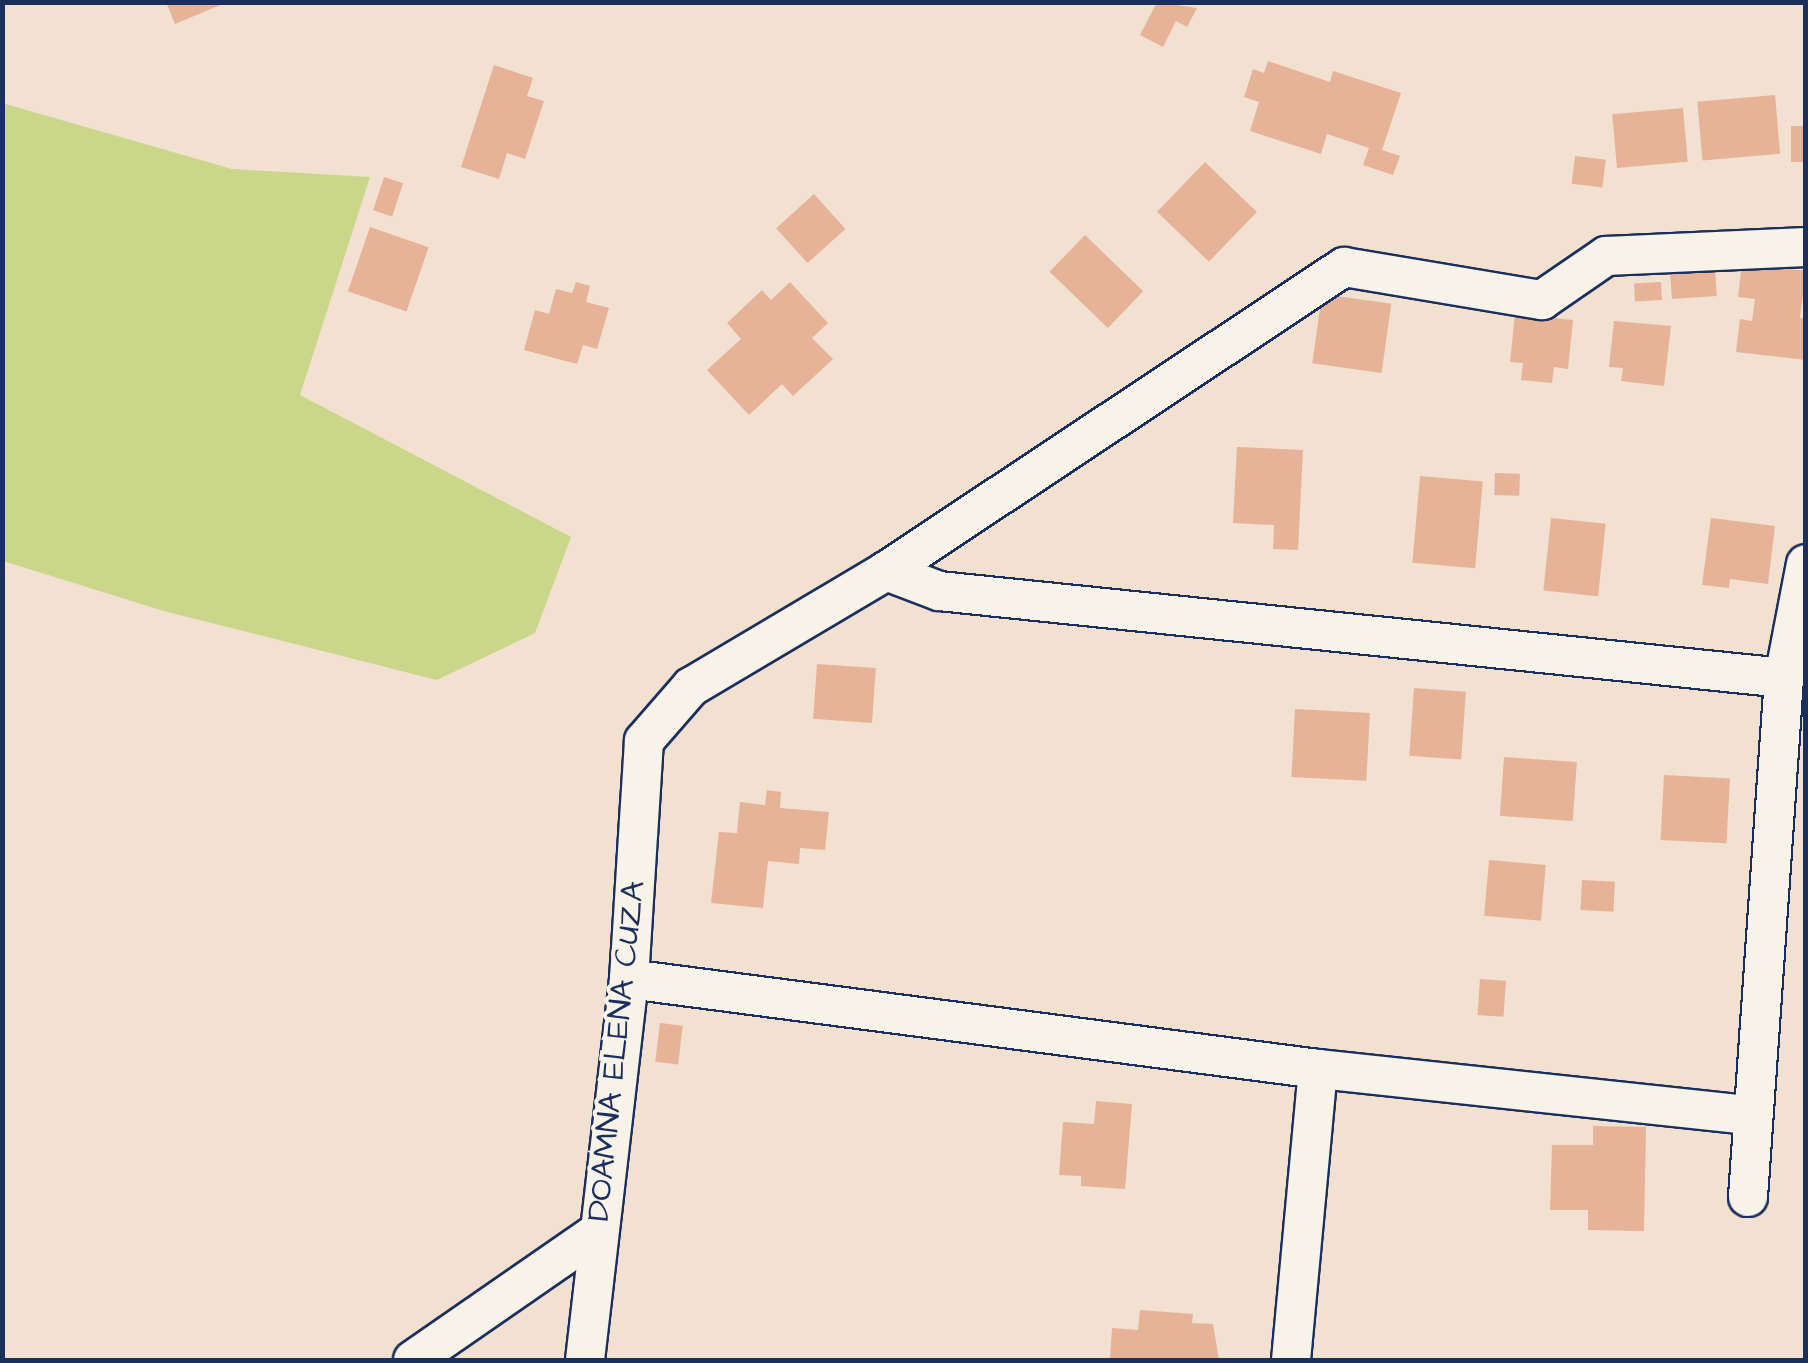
<!DOCTYPE html>
<style>
body{margin:0}
#map{position:relative;width:1808px;height:1363px;overflow:hidden;background:#f2e0d0;font-family:"Architects Daughter",sans-serif}
div>[style]{position:absolute}
[style*='--x']{left:calc(var(--x)*1px);top:calc(var(--y)*1px);width:calc(var(--w)*1px);rotate:calc(var(--a)*1deg)}
.green>*{inset:0;background:#cad78a}
.building>*{inset:0;background:#e6b398;transform-origin:0 0}
.roads{filter:drop-shadow(2px 0 #1b2f5e) drop-shadow(-2px 0 #1b2f5e) drop-shadow(0 2px #1b2f5e) drop-shadow(0 -2px #1b2f5e)}
.minor>*{height:38px;margin:-19px;padding:0 19px;transform-origin:19px;border-radius:19px;background:#f7f3e8}
span{translate:-50% -50%;white-space:nowrap;text-align:center;line-height:1.15;-webkit-text-stroke:8px #f7f3e8;paint-order:stroke}
.street-label{font-size:32px;color:#1b2f5e}
.frame{position:absolute;inset:0;border:5px solid #1b2f5e;pointer-events:none}
</style>
<div id="map">
<div class="green">
<i style="clip-path:polygon(2px 103px,232px 169px,370px 177px,300px 395px,571px 537px,535px 633px,437px 680px,164px 611px,3px 561px)"></i>
</div>
<div class="building">
<i style="clip-path:polygon(166px 2px,225px 2px,225px 3px,175px 24px)"></i>
<i style="clip-path:polygon(1157px 2px,1197px 8px,1187px 27px,1176px 21px,1163px 47px,1140px 35px)"></i>
<i style="clip-path:polygon(1268px 61px,1330px 82px,1333px 71px,1401px 93px,1382px 150px,1400px 156px,1393px 175px,1363px 165px,1369px 148px,1327px 134px,1321px 154px,1250px 131px,1259px 102px,1244px 97px,1253px 69px,1264px 73px)"></i>
<i style="clip-path:polygon(494px 65px,533px 78px,527px 96px,544px 101px,525px 159px,507px 153px,499px 179px,461px 167px)"></i>
<i style="left:1775px;top:95px;width:59px;height:78px;rotate:85deg"></i>
<i style="left:1683px;top:108px;width:54px;height:71px;rotate:85deg"></i>
<i style="left:1806px;top:126px;width:36px;height:15px;rotate:90deg"></i>
<i style="left:1575px;top:156px;width:31px;height:28px;rotate:7deg"></i>
<i style="left:1205px;top:162px;width:72px;height:69px;rotate:44deg"></i>
<i style="left:384px;top:177px;width:20px;height:35px;rotate:18deg"></i>
<i style="left:814px;top:194px;width:47px;height:51px;rotate:48deg"></i>
<i style="left:370px;top:227px;width:62px;height:68px;rotate:19deg"></i>
<i style="left:1085px;top:235px;width:81px;height:51px;rotate:44deg"></i>
<i style="clip-path:polygon(1742px 263px,1806px 271px,1800px 318px,1806px 318px,1806px 360px,1736px 352px,1740px 319px,1752px 321px,1755px 299px,1738px 297px)"></i>
<i style="left:1715px;top:270px;width:26px;height:45px;rotate:86deg"></i>
<i style="clip-path:polygon(576px 282px,590px 286px,586px 302px,609px 308px,597px 349px,583px 345px,577px 364px,524px 350px,535px 310px,549px 314px,556px 289px,572px 293px)"></i>
<i style="clip-path:polygon(790px 282px,828px 323px,812px 338px,833px 359px,793px 396px,782px 384px,749px 415px,707px 370px,741px 339px,727px 323px,762px 290px,771px 300px)"></i>
<i style="left:1661px;top:282px;width:18px;height:27px;rotate:87deg"></i>
<i style="left:1322px;top:294px;width:70px;height:70px;rotate:8deg"></i>
<i style="clip-path:polygon(1515px 314px,1573px 320px,1568px 369px,1554px 367px,1552px 383px,1521px 380px,1523px 363px,1510px 362px)"></i>
<i style="clip-path:polygon(1614px 321px,1671px 326px,1664px 386px,1621px 381px,1623px 368px,1609px 367px)"></i>
<i style="clip-path:polygon(1237px 447px,1303px 450px,1298px 550px,1273px 549px,1274px 525px,1233px 523px)"></i>
<i style="left:1495px;top:473px;width:25px;height:22px;rotate:2deg"></i>
<i style="left:1420px;top:476px;width:63px;height:87px;rotate:5deg"></i>
<i style="left:1551px;top:518px;width:55px;height:73px;rotate:6deg"></i>
<i style="clip-path:polygon(1711px 518px,1775px 526px,1768px 584px,1730px 579px,1729px 588px,1702px 585px)"></i>
<i style="left:817px;top:664px;width:59px;height:55px;rotate:4deg"></i>
<i style="left:1414px;top:688px;width:52px;height:68px;rotate:4deg"></i>
<i style="left:1295px;top:709px;width:75px;height:68px;rotate:3deg"></i>
<i style="left:1504px;top:757px;width:73px;height:59px;rotate:4deg"></i>
<i style="left:1664px;top:775px;width:66px;height:65px;rotate:3deg"></i>
<i style="clip-path:polygon(767px 790px,781px 792px,780px 808px,829px 812px,825px 850px,800px 848px,799px 864px,768px 861px,763px 908px,711px 903px,719px 832px,737px 833px,740px 802px,765px 805px)"></i>
<i style="left:1489px;top:860px;width:57px;height:56px;rotate:5deg"></i>
<i style="left:1582px;top:880px;width:33px;height:30px;rotate:3deg"></i>
<i style="left:1480px;top:979px;width:26px;height:36px;rotate:4deg"></i>
<i style="left:660px;top:1023px;width:23px;height:39px;rotate:7deg"></i>
<i style="clip-path:polygon(1096px 1101px,1132px 1104px,1125px 1189px,1081px 1186px,1081px 1176px,1059px 1175px,1063px 1122px,1094px 1124px)"></i>
<i style="clip-path:polygon(1593px 1126px,1646px 1127px,1644px 1231px,1588px 1230px,1588px 1210px,1550px 1210px,1552px 1145px,1593px 1145px)"></i>
<i style="clip-path:polygon(1140px 1310px,1193px 1314px,1192px 1323px,1213px 1324px,1219px 1360px,1110px 1360px,1112px 1328px,1138px 1330px)"></i>
</div>
<div class="roads">
<div class="minor">
<i style="--x:886;--y:571;--w:57;--a:20.7"></i>
<i style="--x:939;--y:591;--w:849;--a:5.88"></i>
<i style="--x:629;--y:979;--w:695;--a:7.44"></i>
<i style="--x:1318;--y:1069;--w:433;--a:6.1"></i>
<i style="--x:1748;--y:1197;--w:520;--a:-86.03"></i>
<i style="--x:1784;--y:678;--w:116;--a:-79.1"></i>
<i style="--x:413;--y:1360;--w:225;--a:-34.7"></i>
<i style="--x:585;--y:1360;--w:384;--a:-83.4"></i>
<i style="--x:629;--y:979;--w:238;--a:-86.4"></i>
<i style="--x:644;--y:741;--w:72;--a:-49"></i>
<i style="--x:691;--y:687;--w:227;--a:-30.7"></i>
<i style="--x:886;--y:571;--w:550;--a:-33.57"></i>
<i style="--x:1344;--y:267;--w:201;--a:9.5"></i>
<i style="--x:1542;--y:300;--w:78;--a:-34.5"></i>
<i style="--x:1606;--y:256;--w:200;--a:-2.6"></i>
<i style="--x:1291;--y:1360;--w:292;--a:-84.7"></i>
</div>
</div>
<div class="street-label">
<span style="left:617px;top:1051px;rotate:-84deg">DOAMNA ELENA CUZA</span>
</div>
<div class="frame"></div>
</div>
